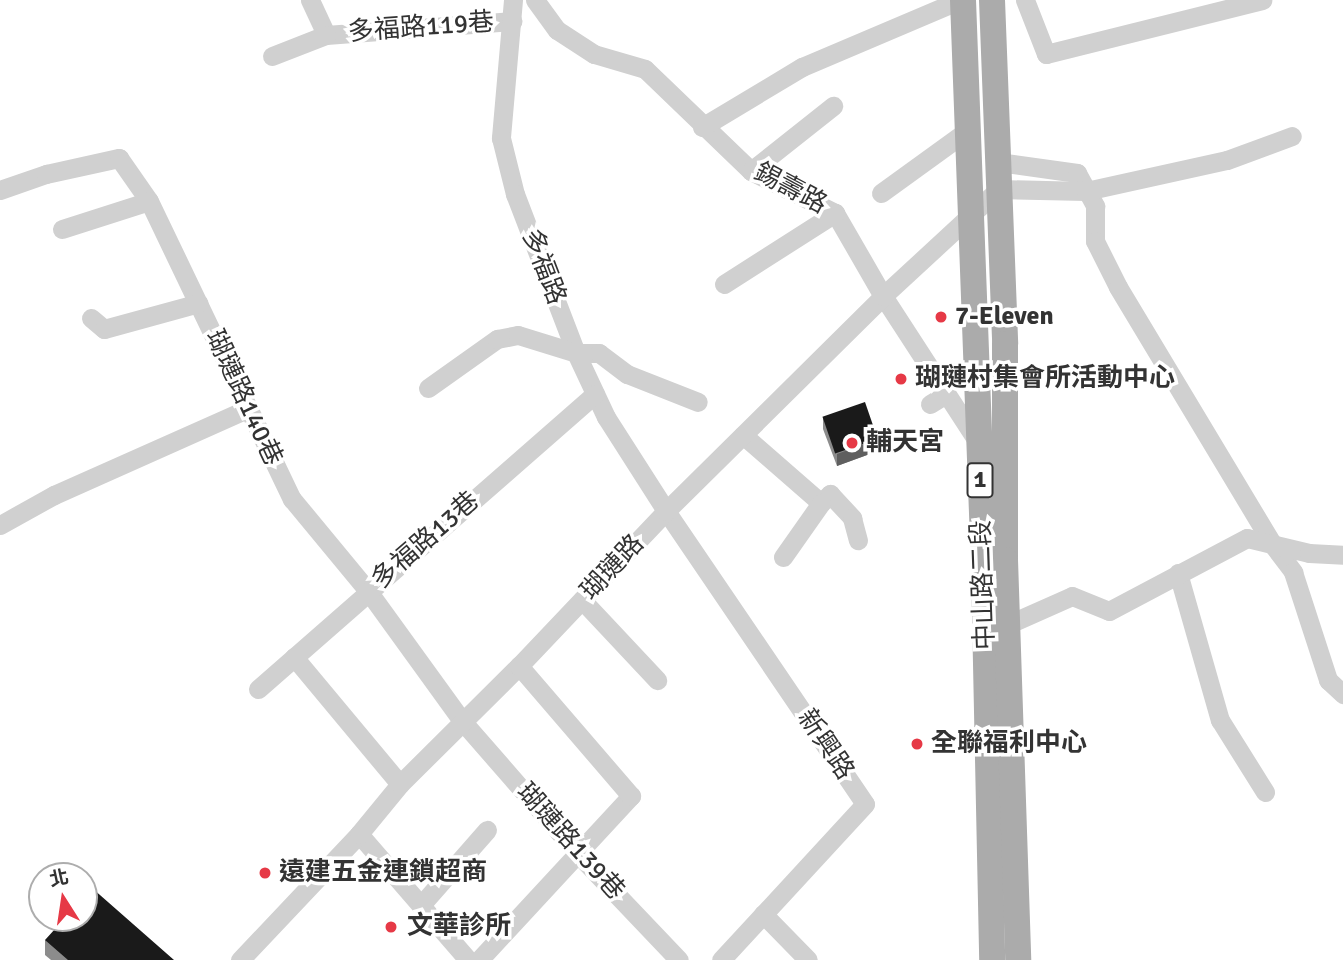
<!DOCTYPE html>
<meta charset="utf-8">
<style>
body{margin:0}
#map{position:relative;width:1343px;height:960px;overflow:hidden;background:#fff;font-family:Signika,"Noto Sans TC",sans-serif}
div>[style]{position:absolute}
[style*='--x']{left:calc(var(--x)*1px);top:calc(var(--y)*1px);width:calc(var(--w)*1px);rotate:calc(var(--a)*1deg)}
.minor>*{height:19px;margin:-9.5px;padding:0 9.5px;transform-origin:9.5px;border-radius:9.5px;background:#d0d0d0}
.major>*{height:26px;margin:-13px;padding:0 13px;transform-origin:13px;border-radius:13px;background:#ababab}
.wall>*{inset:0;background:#8c8c8c}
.shaded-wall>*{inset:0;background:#5f5f5f}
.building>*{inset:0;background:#1a1a1a;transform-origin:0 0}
.dots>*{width:19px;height:19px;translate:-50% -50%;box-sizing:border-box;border:4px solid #fff;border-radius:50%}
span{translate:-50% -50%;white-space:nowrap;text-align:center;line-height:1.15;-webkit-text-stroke:7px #fff;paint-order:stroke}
.shield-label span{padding:2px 5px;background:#fff;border:2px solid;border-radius:5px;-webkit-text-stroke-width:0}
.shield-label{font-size:24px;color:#333;font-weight:700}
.street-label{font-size:26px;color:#333}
.poi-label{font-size:26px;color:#333;font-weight:700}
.left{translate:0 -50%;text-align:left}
.north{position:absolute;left:28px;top:862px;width:70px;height:70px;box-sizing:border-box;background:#fff;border:2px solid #adadad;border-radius:50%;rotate:348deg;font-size:19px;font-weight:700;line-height:28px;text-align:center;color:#333}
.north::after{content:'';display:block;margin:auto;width:24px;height:32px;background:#e63946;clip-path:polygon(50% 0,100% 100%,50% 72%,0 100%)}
</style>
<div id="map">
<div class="minor">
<i style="--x:310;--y:0;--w:38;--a:65"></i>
<i style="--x:326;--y:35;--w:187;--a:-4.3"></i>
<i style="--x:513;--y:0;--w:139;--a:95"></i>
<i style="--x:501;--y:138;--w:58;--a:76"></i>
<i style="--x:515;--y:194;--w:170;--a:69"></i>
<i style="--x:576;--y:353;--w:71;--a:64.9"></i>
<i style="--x:606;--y:417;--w:112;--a:57.4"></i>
<i style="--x:666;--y:511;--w:354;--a:55.8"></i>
<i style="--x:865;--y:804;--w:212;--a:132.7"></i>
<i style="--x:535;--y:0;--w:37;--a:54"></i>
<i style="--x:557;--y:30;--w:44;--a:33"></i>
<i style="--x:594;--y:54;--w:53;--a:16.4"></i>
<i style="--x:645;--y:69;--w:147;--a:43.9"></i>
<i style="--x:751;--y:171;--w:94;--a:26.6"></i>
<i style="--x:835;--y:213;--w:96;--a:60"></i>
<i style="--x:883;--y:296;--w:176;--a:57"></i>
<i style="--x:1025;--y:0;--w:58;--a:68.7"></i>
<i style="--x:1046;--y:54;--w:223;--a:-14"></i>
<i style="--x:272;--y:56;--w:58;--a:-21.3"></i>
<i style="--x:702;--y:127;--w:117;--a:-31"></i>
<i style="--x:802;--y:67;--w:172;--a:-23"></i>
<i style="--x:998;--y:162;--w:80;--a:7.9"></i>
<i style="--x:1077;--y:173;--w:38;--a:61"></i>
<i style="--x:1095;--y:206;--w:35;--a:90"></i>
<i style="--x:1095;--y:241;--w:51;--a:63.4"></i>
<i style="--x:1118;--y:287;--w:301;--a:59"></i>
<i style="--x:1273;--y:545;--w:34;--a:53"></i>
<i style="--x:1293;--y:572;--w:114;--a:72"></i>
<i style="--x:1328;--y:680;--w:21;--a:43"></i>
<i style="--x:751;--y:171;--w:105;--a:-38.4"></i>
<i style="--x:0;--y:190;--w:49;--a:-19.2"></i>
<i style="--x:46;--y:174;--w:75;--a:-12.4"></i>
<i style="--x:119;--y:158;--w:52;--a:55.1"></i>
<i style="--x:149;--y:201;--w:331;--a:64.4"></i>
<i style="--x:292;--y:499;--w:119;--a:50.4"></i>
<i style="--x:368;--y:591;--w:162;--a:54.1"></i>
<i style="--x:463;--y:722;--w:175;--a:48.9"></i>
<i style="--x:578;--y:854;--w:146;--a:46.4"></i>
<i style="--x:881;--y:193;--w:107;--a:-35.9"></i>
<i style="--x:62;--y:229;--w:91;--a:-17.8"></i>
<i style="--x:724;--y:284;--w:132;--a:-32.6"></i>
<i style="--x:91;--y:318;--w:17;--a:40"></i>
<i style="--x:104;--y:329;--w:98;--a:-15.3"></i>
<i style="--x:428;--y:388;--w:85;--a:-35.4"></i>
<i style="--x:497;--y:339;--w:21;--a:-11"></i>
<i style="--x:518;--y:335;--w:61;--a:17.2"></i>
<i style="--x:576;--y:353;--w:23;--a:0"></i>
<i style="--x:599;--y:353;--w:35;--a:37"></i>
<i style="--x:627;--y:374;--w:76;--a:21.5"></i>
<i style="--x:930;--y:404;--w:19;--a:-32"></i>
<i style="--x:743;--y:435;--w:103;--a:41.1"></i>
<i style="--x:821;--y:503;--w:13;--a:-45"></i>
<i style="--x:830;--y:494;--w:33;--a:47"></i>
<i style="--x:852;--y:518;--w:23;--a:75"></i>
<i style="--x:0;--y:525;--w:62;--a:-29.1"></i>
<i style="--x:54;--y:495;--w:211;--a:-24"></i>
<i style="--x:783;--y:557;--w:66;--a:-54.9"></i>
<i style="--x:1178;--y:573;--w:153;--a:74.1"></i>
<i style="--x:1220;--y:720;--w:85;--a:58"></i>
<i style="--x:582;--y:600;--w:110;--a:46.8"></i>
<i style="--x:995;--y:624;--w:12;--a:5"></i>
<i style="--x:1007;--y:625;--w:71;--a:-24"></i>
<i style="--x:1072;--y:596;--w:40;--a:22"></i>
<i style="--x:1109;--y:611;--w:156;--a:-27.9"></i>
<i style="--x:1247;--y:538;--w:64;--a:13.6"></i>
<i style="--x:1309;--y:553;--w:34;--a:3"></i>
<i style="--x:294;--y:657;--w:165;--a:50.2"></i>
<i style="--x:258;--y:689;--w:448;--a:-41.2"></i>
<i style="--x:359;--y:834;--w:167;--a:49.1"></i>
<i style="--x:421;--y:905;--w:100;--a:-48.7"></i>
<i style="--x:763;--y:914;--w:64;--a:45.6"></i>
<i style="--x:240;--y:960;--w:173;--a:-46.6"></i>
<i style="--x:359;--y:834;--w:65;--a:-50.6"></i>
<i style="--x:400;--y:784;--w:168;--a:-44.8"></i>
<i style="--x:519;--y:666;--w:214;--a:-46.5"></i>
<i style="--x:666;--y:511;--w:305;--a:-44.7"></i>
<i style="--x:883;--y:296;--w:158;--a:-42.7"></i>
<i style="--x:999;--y:189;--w:87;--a:1.3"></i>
<i style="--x:1086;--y:191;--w:144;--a:-12.4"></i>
<i style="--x:1227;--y:160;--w:69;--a:-20.3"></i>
<i style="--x:479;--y:960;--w:224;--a:-47.2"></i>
<i style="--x:631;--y:796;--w:172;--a:-130.7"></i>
</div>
<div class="major">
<i style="--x:963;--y:0;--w:568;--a:87.88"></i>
<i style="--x:984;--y:568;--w:392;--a:88.8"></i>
<i style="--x:992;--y:0;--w:344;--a:87.8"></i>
<i style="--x:1005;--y:344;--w:216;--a:90"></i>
<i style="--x:1005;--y:560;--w:400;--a:88.1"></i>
</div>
<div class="wall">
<i style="clip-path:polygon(823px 417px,878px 451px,837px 466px,823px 429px)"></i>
<i style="clip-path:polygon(45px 940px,174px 960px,51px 960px,45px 955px)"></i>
</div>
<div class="shaded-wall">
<i style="clip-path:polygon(878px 439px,878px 451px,837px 466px,837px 454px)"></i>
</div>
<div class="building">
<i style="left:865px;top:402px;width:39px;height:45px;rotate:71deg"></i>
<i style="clip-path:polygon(92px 888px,174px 960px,68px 960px,45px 940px,65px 918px,84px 918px,84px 896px)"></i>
</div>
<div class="dots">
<i style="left:941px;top:317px;background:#e63946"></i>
<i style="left:901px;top:379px;background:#e63946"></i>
<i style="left:852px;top:443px;background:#e63946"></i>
<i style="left:917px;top:744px;background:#e63946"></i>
<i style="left:265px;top:873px;background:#e63946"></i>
<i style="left:391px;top:927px;background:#e63946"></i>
</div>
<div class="shield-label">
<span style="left:980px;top:480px">1</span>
</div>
<div class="street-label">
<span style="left:421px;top:28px;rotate:-4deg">多福路119巷</span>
<span style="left:790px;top:189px;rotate:28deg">錫壽路</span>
<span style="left:543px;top:267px;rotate:69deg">多福路</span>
<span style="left:243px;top:398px;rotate:65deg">瑚璉路140巷</span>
<span style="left:426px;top:541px;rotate:-41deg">多福路13巷</span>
<span style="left:613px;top:568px;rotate:-47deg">瑚璉路</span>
<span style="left:984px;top:585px;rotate:-92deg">中山路二段</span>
<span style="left:825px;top:745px;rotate:56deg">新興路</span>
<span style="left:570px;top:842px;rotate:48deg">瑚璉路139巷</span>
</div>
<div class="poi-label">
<span class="left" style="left:955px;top:317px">7-Eleven</span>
<span class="left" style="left:915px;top:379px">瑚璉村集會所活動中心</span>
<span class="left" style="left:866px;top:443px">輔天宮</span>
<span class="left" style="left:931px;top:744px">全聯福利中心</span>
<span class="left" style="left:279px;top:873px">遠建五金連鎖超商</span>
<span class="left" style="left:407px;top:927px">文華診所</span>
</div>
<div class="north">北</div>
</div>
